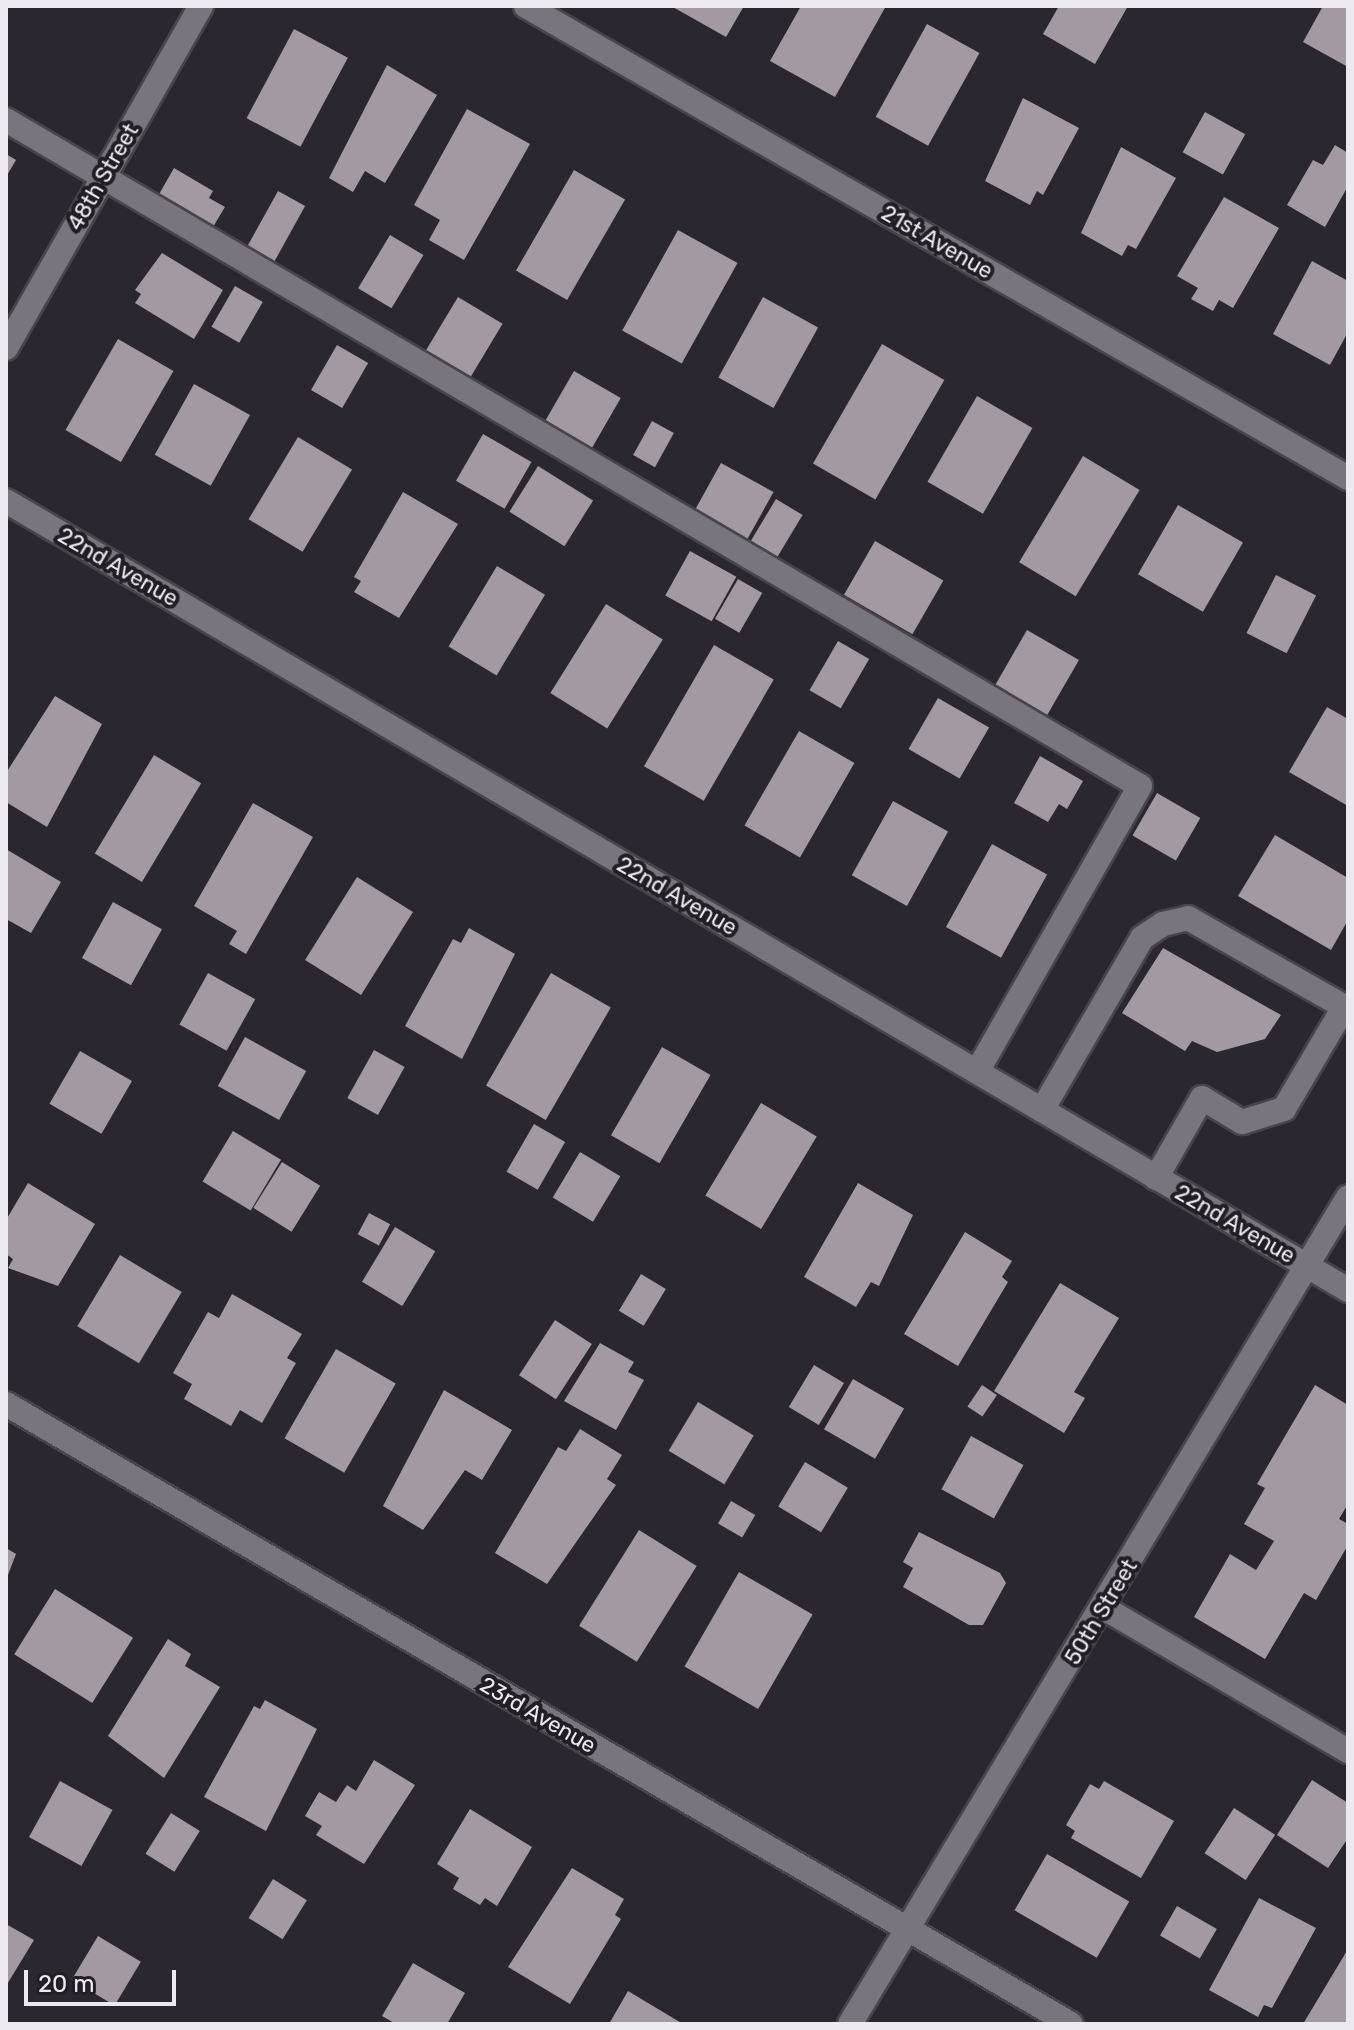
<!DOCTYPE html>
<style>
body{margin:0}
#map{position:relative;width:1354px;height:2030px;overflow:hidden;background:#2b2730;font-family:Rubik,sans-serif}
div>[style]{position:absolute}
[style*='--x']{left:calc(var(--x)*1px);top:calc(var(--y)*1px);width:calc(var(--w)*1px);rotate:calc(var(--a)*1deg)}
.building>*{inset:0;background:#a399a2;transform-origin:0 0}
.roads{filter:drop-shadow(2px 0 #48444c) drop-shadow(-2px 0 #48444c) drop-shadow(0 2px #48444c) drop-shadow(0 -2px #48444c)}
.minor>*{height:24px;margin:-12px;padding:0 12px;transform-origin:12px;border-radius:12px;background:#79757f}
span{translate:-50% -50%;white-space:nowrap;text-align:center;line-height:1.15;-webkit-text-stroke:8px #221e26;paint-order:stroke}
.street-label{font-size:22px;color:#eceaf0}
.frame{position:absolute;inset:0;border:8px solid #eceaf0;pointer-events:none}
.scale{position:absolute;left:24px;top:1970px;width:152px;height:36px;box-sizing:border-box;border:4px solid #eceaf0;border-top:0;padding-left:10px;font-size:24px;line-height:28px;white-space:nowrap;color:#eceaf0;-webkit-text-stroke:6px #221e26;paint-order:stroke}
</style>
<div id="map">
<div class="building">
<i style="clip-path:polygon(671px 6px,744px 6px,726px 37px)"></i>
<i style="clip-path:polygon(801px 6px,886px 6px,835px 97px,770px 61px)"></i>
<i style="clip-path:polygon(1059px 6px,1128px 6px,1095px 64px,1043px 34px)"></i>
<i style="clip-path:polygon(1323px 6px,1348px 6px,1348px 67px,1303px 42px)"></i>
<i style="left:927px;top:24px;width:60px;height:106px;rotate:29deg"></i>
<i style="left:294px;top:29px;width:61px;height:101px;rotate:28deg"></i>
<i style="clip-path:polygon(387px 65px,437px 95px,385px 183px,365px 171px,353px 192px,329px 178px)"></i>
<i style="clip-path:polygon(1023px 98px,1079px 128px,1043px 195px,1037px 191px,1030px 205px,985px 181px)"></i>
<i style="clip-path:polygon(467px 109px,530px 144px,464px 260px,429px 240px,440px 220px,414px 205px)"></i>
<i style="left:1205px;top:112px;width:46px;height:46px;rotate:29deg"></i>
<i style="clip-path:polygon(1335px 145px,1348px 153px,1348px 186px,1325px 227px,1287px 205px,1313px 160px,1323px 165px)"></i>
<i style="clip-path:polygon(1121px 147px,1176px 178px,1136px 249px,1128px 245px,1122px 256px,1081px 233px)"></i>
<i style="clip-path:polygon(6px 154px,16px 160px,6px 177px)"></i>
<i style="clip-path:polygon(174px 168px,213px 191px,209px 198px,225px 207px,213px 227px,158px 196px)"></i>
<i style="left:574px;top:170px;width:59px;height:116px;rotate:30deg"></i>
<i style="left:278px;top:191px;width:31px;height:67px;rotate:29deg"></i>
<i style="clip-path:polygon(1224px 197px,1279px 228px,1233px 308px,1219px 300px,1213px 311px,1191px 299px,1198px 288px,1177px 276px)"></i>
<i style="left:678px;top:230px;width:68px;height:115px;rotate:29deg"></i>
<i style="left:390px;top:235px;width:39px;height:62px;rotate:31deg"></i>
<i style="clip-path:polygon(162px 253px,223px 290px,194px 339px,135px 303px,141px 294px,135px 290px)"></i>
<i style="clip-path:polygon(1312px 261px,1348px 281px,1348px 332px,1330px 365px,1273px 334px)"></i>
<i style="left:235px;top:286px;width:32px;height:47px;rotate:30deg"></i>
<i style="left:458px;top:297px;width:52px;height:63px;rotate:31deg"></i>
<i style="left:763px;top:297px;width:63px;height:92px;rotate:29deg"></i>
<i style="left:118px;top:339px;width:64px;height:105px;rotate:30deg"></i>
<i style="left:882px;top:344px;width:72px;height:138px;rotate:30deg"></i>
<i style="left:337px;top:345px;width:36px;height:52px;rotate:30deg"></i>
<i style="left:574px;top:371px;width:54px;height:62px;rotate:30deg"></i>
<i style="left:194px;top:384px;width:64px;height:81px;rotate:29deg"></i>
<i style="left:977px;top:396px;width:64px;height:99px;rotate:30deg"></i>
<i style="left:652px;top:421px;width:25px;height:39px;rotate:29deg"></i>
<i style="left:483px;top:434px;width:56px;height:54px;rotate:30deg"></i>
<i style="left:298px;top:437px;width:63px;height:96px;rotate:31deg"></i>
<i style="left:1083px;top:456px;width:66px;height:124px;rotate:31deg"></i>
<i style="left:721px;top:463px;width:60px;height:56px;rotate:29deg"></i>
<i style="left:538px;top:466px;width:65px;height:54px;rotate:32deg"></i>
<i style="clip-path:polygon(403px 492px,458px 524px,399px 618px,354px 592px,361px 581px,354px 577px)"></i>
<i style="left:776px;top:499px;width:31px;height:54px;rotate:31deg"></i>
<i style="left:1178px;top:505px;width:75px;height:80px;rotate:30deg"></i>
<i style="left:875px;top:541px;width:79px;height:62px;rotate:30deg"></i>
<i style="left:690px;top:551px;width:53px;height:51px;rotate:29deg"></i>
<i style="left:497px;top:566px;width:56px;height:94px;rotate:31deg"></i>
<i style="left:1276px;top:575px;width:45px;height:65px;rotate:27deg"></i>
<i style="left:738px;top:579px;width:28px;height:46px;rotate:30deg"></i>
<i style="left:606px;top:604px;width:67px;height:105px;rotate:32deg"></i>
<i style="left:1027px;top:630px;width:60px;height:67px;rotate:30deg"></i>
<i style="left:838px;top:641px;width:36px;height:57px;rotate:30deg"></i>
<i style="left:714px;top:645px;width:69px;height:140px;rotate:30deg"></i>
<i style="clip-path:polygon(55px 696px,102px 724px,47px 827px,6px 802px,6px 773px)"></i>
<i style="left:938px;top:698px;width:59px;height:59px;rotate:30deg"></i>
<i style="clip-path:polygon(1327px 707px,1348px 719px,1348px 806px,1289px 772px)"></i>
<i style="left:799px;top:731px;width:64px;height:109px;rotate:30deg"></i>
<i style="left:154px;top:755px;width:55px;height:115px;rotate:31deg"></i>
<i style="clip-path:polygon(1040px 756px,1083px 781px,1067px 809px,1059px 804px,1048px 822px,1014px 803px)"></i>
<i style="left:1157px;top:793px;width:50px;height:49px;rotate:30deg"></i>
<i style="left:893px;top:801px;width:63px;height:85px;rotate:29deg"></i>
<i style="clip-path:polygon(253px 803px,313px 837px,246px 954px,229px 944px,237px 931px,194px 906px)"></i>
<i style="clip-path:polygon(1275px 835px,1348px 878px,1348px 920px,1331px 950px,1238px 896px)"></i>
<i style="left:992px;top:844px;width:63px;height:95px;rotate:29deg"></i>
<i style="clip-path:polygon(6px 849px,61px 882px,31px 933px,6px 919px)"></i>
<i style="left:357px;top:877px;width:66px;height:98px;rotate:32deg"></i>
<i style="left:113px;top:902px;width:56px;height:64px;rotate:29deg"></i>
<i style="clip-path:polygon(469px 928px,515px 954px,462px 1059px,405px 1026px,453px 939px,461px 943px)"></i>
<i style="clip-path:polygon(1163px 948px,1281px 1015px,1265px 1039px,1217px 1052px,1192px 1041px,1185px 1051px,1122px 1013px)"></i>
<i style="left:208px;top:973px;width:54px;height:59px;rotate:29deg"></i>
<i style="left:551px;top:973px;width:69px;height:130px;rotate:30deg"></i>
<i style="left:245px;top:1037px;width:70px;height:56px;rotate:29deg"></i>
<i style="left:662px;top:1047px;width:56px;height:102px;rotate:30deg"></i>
<i style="left:374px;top:1050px;width:35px;height:55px;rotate:29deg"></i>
<i style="left:80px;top:1051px;width:60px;height:61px;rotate:30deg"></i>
<i style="left:761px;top:1103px;width:65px;height:108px;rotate:31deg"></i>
<i style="left:534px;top:1124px;width:36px;height:55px;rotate:30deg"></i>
<i style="left:233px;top:1131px;width:56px;height:59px;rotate:31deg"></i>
<i style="left:580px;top:1152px;width:47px;height:53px;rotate:31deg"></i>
<i style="left:282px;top:1162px;width:45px;height:54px;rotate:32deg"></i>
<i style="clip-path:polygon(28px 1183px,95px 1224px,58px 1286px,8px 1268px,13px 1259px,6px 1254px,6px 1220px)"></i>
<i style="clip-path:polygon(858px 1183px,913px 1215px,879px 1286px,871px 1282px,856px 1307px,804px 1277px)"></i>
<i style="left:369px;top:1213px;width:24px;height:24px;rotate:28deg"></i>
<i style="left:395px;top:1227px;width:47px;height:64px;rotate:31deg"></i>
<i style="clip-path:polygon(965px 1232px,1012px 1261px,1002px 1277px,1008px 1282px,958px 1366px,904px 1334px)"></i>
<i style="left:120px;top:1255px;width:72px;height:83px;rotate:31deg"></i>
<i style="left:641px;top:1274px;width:29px;height:43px;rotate:31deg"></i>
<i style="clip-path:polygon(1060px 1283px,1119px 1318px,1074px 1392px,1085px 1398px,1064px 1433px,994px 1391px)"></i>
<i style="clip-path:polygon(232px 1294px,302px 1334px,287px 1358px,296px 1363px,262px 1423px,240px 1410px,231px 1426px,184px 1399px,192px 1384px,173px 1373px,208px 1312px,219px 1318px)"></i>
<i style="left:555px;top:1320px;width:44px;height:66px;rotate:33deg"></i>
<i style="clip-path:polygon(600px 1343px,634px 1362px,628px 1372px,644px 1380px,616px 1430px,564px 1401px)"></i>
<i style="left:336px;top:1349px;width:69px;height:103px;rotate:30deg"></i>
<i style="left:814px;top:1365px;width:35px;height:49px;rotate:31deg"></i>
<i style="left:853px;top:1379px;width:59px;height:58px;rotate:30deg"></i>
<i style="left:982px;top:1385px;width:18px;height:26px;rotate:34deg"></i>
<i style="clip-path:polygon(1315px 1385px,1348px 1405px,1348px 1504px,1339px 1519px,1348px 1524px,1348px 1545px,1316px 1600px,1304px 1593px,1265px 1659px,1194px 1617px,1230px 1554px,1256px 1570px,1274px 1541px,1244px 1524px,1265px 1488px,1257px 1484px)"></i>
<i style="clip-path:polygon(444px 1390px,512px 1430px,482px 1480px,465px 1470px,423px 1530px,383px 1506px)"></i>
<i style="left:698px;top:1402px;width:65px;height:57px;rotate:31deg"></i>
<i style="clip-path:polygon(580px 1429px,622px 1455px,607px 1479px,616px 1485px,547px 1584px,495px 1553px,558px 1447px,566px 1451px)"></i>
<i style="left:971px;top:1436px;width:60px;height:61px;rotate:29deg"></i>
<i style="left:805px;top:1462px;width:50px;height:52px;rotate:31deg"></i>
<i style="left:731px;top:1501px;width:28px;height:26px;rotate:30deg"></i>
<i style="left:639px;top:1530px;width:68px;height:113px;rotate:32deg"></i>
<i style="clip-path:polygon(919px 1532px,1000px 1573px,1006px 1583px,983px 1625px,969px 1625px,903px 1587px,913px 1568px,903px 1562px)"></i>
<i style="clip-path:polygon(6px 1548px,16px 1554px,6px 1580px)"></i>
<i style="left:739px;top:1572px;width:85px;height:109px;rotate:30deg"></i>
<i style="left:55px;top:1589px;width:92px;height:77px;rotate:32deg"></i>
<i style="clip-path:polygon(168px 1639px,191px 1654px,185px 1666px,220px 1687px,164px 1778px,108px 1736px)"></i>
<i style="clip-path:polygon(265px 1700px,317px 1729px,266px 1831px,204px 1797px,254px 1706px,260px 1709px)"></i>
<i style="clip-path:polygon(374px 1760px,415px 1785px,364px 1864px,316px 1835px,322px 1826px,305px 1816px,319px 1792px,336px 1802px,347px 1785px,356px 1791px)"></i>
<i style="clip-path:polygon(1312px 1780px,1348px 1803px,1348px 1838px,1328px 1868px,1277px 1835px)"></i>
<i style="left:60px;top:1781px;width:60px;height:64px;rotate:29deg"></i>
<i style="clip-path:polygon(1104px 1781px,1174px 1821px,1141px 1878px,1071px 1838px,1075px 1831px,1066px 1825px,1090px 1784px,1099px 1789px)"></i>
<i style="left:1234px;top:1808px;width:49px;height:54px;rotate:33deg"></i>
<i style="clip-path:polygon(470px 1809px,532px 1847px,497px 1906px,485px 1898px,480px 1905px,453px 1889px,459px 1878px,437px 1864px)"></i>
<i style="left:171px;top:1813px;width:34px;height:48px;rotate:32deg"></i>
<i style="left:1047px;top:1854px;width:95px;height:65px;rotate:30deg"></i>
<i style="clip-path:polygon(572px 1868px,624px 1899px,615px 1915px,621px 1919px,570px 2004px,508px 1967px)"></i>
<i style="left:273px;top:1879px;width:40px;height:46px;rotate:32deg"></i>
<i style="clip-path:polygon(1259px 1898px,1316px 1928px,1272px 2008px,1264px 2005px,1258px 2017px,1209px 1990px)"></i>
<i style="left:1177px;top:1906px;width:46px;height:34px;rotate:30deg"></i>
<i style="clip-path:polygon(6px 1924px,34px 1940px,6px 1986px)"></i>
<i style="left:98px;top:1936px;width:50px;height:51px;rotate:31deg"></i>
<i style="clip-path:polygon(1348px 1949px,1348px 2024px,1303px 2024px)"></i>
<i style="clip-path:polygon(413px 1963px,465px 1993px,447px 2024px,396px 2024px,382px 2016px)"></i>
<i style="clip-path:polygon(628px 1991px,683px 2024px,609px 2024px)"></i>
</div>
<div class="roads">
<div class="minor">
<i style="--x:526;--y:6;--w:948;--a:29.86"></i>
<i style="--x:6;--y:120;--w:1315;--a:30.43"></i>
<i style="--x:1140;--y:786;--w:329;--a:119.7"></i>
<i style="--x:6;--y:348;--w:394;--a:-60.3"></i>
<i style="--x:6;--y:501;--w:1557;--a:30.45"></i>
<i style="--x:1042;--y:1110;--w:199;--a:-59.8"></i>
<i style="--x:1142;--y:938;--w:25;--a:-34"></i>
<i style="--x:1163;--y:924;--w:26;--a:-13"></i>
<i style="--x:1188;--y:918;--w:184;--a:29.6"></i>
<i style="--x:1156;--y:1178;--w:92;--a:-60.1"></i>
<i style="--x:1202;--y:1098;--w:47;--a:31"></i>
<i style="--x:1242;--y:1122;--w:44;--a:-17.2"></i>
<i style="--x:1284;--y:1109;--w:118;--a:-59.5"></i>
<i style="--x:6;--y:1404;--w:1232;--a:30.21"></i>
<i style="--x:1104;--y:1608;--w:283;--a:30.4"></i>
<i style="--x:850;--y:2024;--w:965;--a:-58.94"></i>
</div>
</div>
<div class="street-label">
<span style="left:103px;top:177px;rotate:-60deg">48th Street</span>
<span style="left:937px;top:242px;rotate:30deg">21st Avenue</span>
<span style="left:118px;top:567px;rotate:30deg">22nd Avenue</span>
<span style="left:677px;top:896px;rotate:30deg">22nd Avenue</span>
<span style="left:1235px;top:1224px;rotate:30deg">22nd Avenue</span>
<span style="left:1101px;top:1612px;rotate:-59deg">50th Street</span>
<span style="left:538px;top:1715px;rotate:30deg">23rd Avenue</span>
</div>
<div class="frame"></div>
<div class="scale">20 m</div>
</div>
